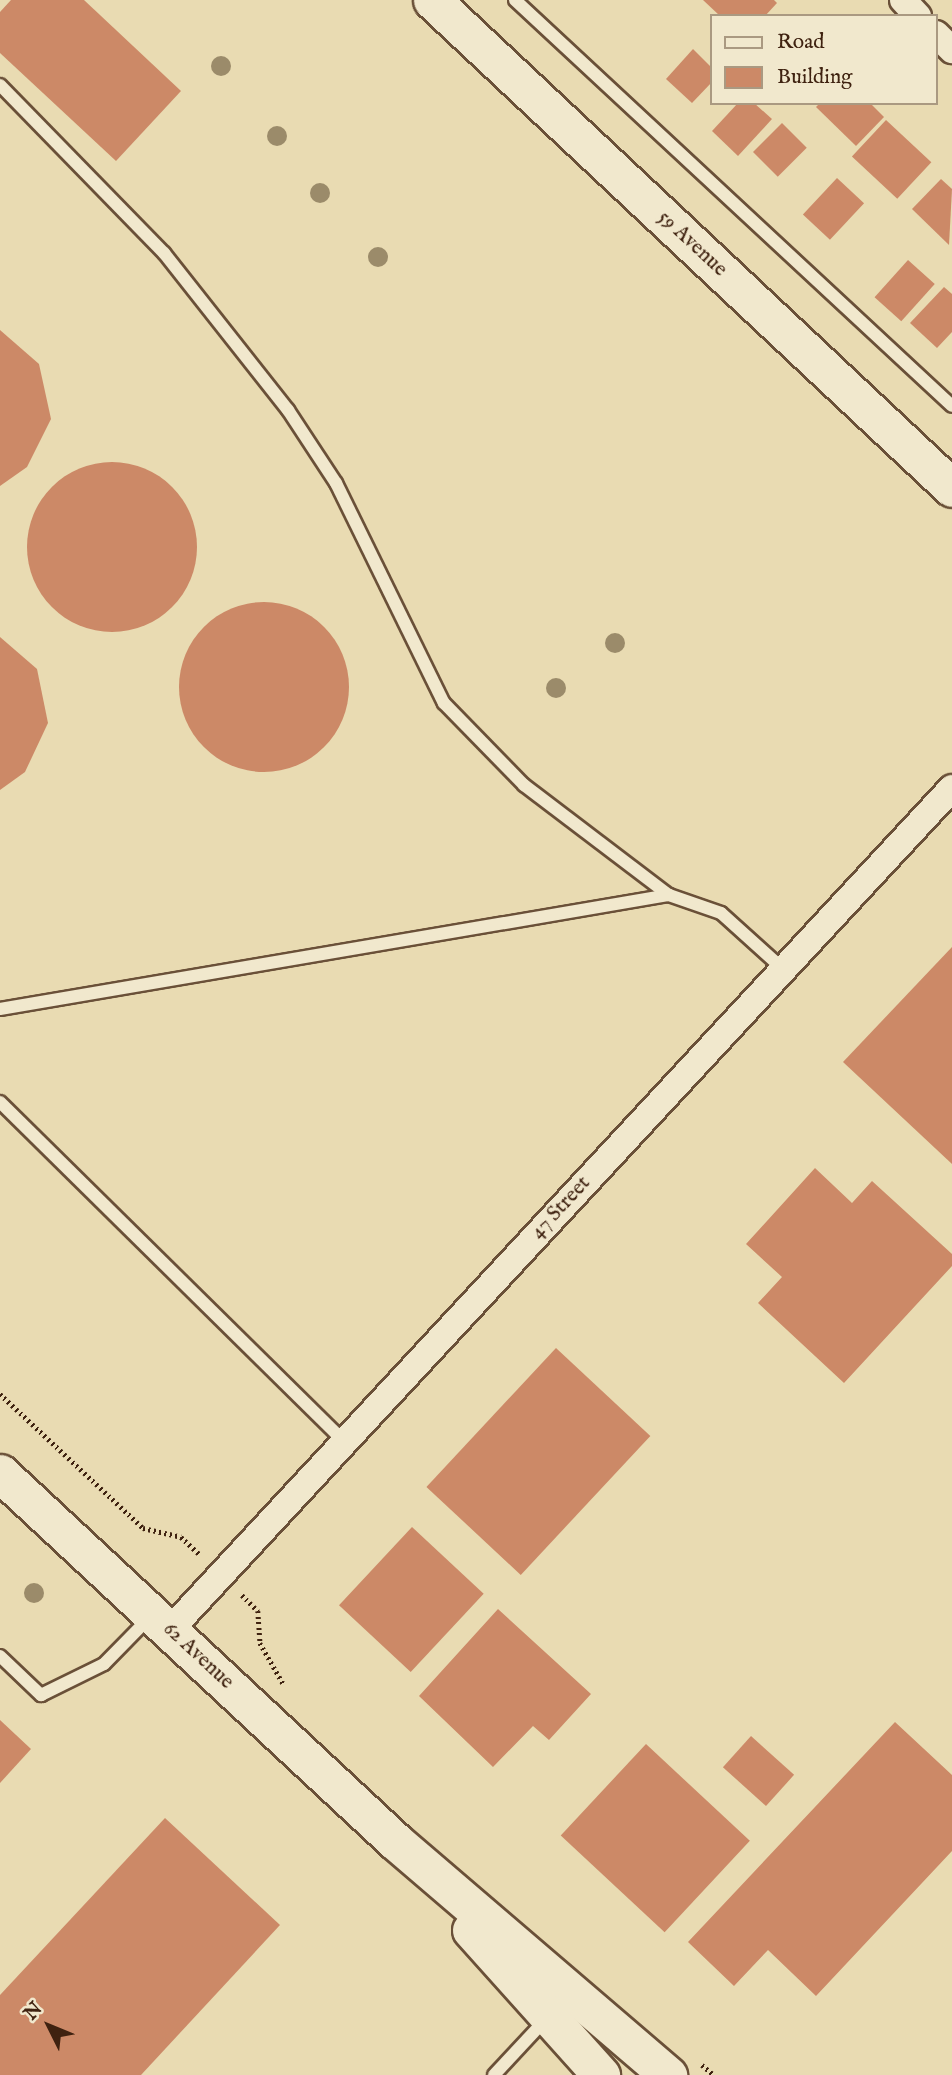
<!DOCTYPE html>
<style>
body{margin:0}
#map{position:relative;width:952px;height:2075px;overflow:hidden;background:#e9dbb2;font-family:"IM FELL English",serif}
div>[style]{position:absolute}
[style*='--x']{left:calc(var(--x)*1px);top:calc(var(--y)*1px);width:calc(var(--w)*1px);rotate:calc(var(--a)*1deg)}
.building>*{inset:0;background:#cc8967;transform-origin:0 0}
.round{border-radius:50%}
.path>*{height:4.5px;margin-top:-2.25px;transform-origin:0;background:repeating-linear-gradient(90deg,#3f2210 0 2px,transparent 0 5.5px)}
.roads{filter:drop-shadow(2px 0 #6a5038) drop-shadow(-2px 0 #6a5038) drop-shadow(0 2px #6a5038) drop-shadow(0 -2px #6a5038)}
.lane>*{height:12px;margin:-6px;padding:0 6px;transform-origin:6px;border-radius:6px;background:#f1e8cd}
.street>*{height:26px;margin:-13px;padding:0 13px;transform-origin:13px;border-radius:13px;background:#f1e8cd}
.secondary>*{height:37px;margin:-18.5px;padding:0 18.5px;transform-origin:18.5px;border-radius:18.5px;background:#f1e8cd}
.trees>*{width:20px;height:20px;margin:-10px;border-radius:50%;background:#9b8b6a}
span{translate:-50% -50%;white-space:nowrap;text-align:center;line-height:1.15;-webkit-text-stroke:5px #f1e8cd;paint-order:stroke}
.street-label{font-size:21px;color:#3f2210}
.legend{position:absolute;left:710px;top:14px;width:228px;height:91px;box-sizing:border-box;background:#f1e8cd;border:2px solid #aa9981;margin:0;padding:9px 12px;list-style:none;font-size:21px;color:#3f2210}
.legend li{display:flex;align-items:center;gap:14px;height:35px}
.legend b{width:35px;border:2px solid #aa9981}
.north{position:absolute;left:14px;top:1991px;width:70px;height:70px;-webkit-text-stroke:5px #f1e8cd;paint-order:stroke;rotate:313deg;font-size:19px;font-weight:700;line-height:28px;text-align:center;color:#3f2210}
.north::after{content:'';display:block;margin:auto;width:24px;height:32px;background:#3f2210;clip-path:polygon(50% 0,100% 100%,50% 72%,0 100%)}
</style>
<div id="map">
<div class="building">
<i style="clip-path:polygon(11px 0,84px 0,181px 91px,116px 161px,0 53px,0 12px)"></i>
<i style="clip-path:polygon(703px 0,774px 0,777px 3px,765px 16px,720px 16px)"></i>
<i style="clip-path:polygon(693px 49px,712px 68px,712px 82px,692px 103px,666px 79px)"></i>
<i style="clip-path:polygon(738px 103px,754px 103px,772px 119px,738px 156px,712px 131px)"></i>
<i style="clip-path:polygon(820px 103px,870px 103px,884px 117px,856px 146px,816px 107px)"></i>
<i style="left:886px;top:120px;width:62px;height:50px;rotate:43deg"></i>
<i style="left:782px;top:123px;width:35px;height:41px;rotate:45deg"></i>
<i style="left:837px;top:178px;width:37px;height:50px;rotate:43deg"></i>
<i style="clip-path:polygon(941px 179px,952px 189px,949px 245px,912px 209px)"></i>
<i style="left:908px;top:260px;width:36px;height:50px;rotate:42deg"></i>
<i style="clip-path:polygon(944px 287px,952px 294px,952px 332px,937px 348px,910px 323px)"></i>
<i style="clip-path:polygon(0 330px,39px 364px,51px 419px,27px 467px,0 486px)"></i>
<i class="round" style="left:27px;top:462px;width:170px;height:170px"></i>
<i class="round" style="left:179px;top:602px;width:170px;height:170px"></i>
<i style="clip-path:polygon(0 637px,37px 669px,48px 723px,25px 772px,0 790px)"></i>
<i style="clip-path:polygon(952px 947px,952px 1164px,843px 1062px)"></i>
<i style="clip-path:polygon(815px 1168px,852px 1203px,872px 1181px,952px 1254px,952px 1266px,844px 1383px,758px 1303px,782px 1277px,746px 1244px)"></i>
<i style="left:556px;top:1348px;width:129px;height:190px;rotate:43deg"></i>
<i style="left:412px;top:1527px;width:98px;height:107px;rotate:43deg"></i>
<i style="clip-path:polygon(498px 1609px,591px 1694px,549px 1740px,533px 1726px,493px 1767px,419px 1696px)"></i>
<i style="clip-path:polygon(0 1720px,31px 1749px,0 1783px)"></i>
<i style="clip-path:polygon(895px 1722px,952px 1775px,952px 1851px,816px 1996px,768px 1950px,734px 1986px,688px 1942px)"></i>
<i style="left:751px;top:1736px;width:58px;height:42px;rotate:42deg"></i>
<i style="left:646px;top:1744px;width:142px;height:125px;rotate:43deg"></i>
<i style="clip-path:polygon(165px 1818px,280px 1925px,141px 2075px,0 2075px,0 1995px)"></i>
</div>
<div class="path">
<i style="--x:0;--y:1394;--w:196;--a:43.1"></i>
<i style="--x:143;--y:1528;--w:39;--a:13"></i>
<i style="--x:181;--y:1537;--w:26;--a:43"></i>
<i style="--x:242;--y:1595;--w:23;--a:45"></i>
<i style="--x:258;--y:1611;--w:32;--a:86"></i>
<i style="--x:260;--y:1643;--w:48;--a:60.3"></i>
<i style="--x:702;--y:2065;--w:16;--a:40"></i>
</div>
<div class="roads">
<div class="lane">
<i style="--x:515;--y:0;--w:596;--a:42.89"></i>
<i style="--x:0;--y:85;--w:235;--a:45.7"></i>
<i style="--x:164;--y:253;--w:200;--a:51.7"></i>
<i style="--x:288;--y:410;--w:87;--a:56.7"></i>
<i style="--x:336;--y:483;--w:245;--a:63.9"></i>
<i style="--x:444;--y:703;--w:115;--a:45.7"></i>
<i style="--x:524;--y:785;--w:182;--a:37.2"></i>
<i style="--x:0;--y:1009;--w:679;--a:-9.67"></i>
<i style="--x:669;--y:895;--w:55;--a:19.1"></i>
<i style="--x:721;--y:913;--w:84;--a:42.1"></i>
<i style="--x:0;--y:1102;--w:483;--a:44.6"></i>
<i style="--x:0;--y:1656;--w:57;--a:43.6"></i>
<i style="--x:41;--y:1695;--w:70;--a:-26.2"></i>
<i style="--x:104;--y:1664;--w:66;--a:-45.6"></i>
<i style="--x:494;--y:2075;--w:78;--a:-47.1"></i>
</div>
<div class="street">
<i style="--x:903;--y:0;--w:22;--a:47"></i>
<i style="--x:936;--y:34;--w:23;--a:45"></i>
<i style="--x:170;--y:1630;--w:1149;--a:-47.12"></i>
</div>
<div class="secondary">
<i style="--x:432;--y:0;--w:713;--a:43.18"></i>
<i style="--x:0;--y:1473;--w:540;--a:42.97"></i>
<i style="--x:395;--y:1841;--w:360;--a:40.6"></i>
<i style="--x:471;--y:1930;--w:195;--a:48.1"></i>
</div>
</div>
<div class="trees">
<i style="left:221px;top:66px"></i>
<i style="left:277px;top:136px"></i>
<i style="left:320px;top:193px"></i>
<i style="left:378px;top:257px"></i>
<i style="left:615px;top:643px"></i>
<i style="left:556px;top:688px"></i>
<i style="left:34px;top:1593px"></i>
</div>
<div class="street-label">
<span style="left:692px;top:244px;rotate:43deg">59 Avenue</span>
<span style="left:561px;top:1208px;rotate:-47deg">47 Street</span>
<span style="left:198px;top:1656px;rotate:43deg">62 Avenue</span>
</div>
<ul class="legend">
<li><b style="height:9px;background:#f1e8cd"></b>Road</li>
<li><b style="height:19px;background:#cc8967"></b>Building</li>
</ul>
<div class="north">N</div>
</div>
